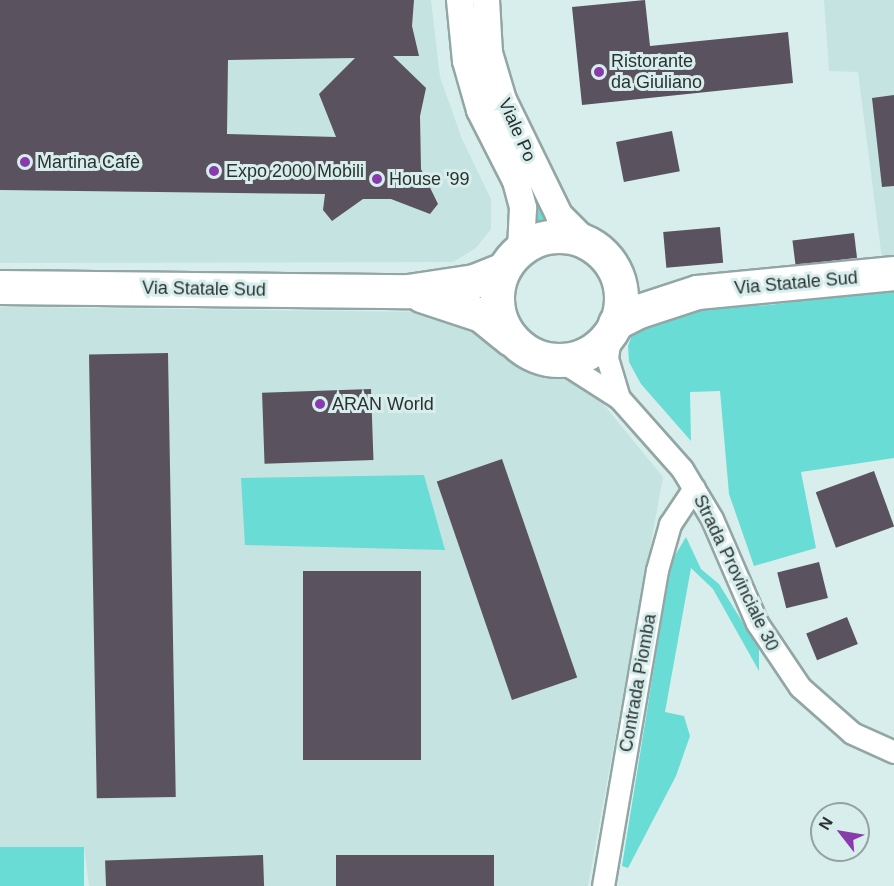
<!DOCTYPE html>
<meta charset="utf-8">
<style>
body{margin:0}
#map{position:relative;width:894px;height:886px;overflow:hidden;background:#d8eeec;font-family:Helvetica,sans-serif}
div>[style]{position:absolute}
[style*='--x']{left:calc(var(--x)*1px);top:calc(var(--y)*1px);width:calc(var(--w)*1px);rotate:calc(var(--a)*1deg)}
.built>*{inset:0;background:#c5e3e1}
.green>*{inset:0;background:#69dcd6;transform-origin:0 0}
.building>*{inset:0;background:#5b525f;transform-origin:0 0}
.roads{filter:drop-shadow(2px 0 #92a7a5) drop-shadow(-2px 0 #92a7a5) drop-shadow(0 2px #92a7a5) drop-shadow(0 -2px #92a7a5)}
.minor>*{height:21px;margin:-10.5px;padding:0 10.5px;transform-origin:10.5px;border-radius:10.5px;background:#fff}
.tertiary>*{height:26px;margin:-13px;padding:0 13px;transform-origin:13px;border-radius:13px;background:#fff}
.primary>*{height:33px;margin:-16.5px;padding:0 16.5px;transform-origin:16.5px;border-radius:16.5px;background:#fff}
.primary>.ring{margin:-16.5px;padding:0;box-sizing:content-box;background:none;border:33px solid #fff;border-radius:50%}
.dots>*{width:16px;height:16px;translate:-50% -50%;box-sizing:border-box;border:3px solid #d8eeec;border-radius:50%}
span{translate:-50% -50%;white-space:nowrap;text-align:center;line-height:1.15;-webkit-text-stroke:6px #d8eeec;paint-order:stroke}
.poi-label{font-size:18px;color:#293231}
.left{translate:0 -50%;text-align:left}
.street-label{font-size:18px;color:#293231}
.north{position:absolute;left:810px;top:802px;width:60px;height:60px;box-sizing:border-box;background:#d8eeec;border:2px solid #92a3a1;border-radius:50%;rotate:301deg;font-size:16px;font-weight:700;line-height:24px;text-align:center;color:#293231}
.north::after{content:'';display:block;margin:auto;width:21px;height:27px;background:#883bab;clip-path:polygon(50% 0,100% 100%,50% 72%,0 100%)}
</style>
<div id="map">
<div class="built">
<i style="clip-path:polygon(0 0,431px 0,440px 77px,462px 139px,491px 199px,491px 229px,476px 248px,453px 262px,0 263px)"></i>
<i style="clip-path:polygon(824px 0,894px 0,894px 257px,882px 259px,858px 72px,829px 71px)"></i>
<i style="clip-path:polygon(0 307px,437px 312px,495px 336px,520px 362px,582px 378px,663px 477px,588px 886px,89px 886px,84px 847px,0 847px)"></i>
</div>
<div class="green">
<i style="clip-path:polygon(526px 187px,544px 213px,556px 228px,529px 233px)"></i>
<i style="clip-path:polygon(894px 289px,894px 458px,801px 472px,816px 548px,754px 566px,729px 494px,720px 391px,690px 392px,691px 441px,641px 384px,629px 362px,628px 346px,634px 329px,655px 312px,769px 305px)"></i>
<i style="clip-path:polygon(424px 475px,445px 550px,245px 545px,241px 478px)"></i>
<i style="clip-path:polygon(686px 537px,701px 569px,719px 584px,759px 649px,759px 671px,713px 589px,691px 568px,665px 712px,684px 716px,690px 736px,676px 776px,628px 868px,622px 866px,671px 562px)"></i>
<i style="left:0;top:847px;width:84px;height:39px"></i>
</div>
<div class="building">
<i style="clip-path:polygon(evenodd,0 0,414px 0,412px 26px,419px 56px,393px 56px,426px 88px,420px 116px,421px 169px,438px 204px,430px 214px,391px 199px,363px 199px,332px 221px,323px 210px,325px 194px,0 190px,0 0,355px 58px,319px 94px,336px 137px,227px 134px,228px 60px,355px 58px)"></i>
<i style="clip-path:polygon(645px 0,650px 46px,788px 32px,793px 83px,582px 105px,572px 7px)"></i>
<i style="clip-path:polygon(894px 95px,894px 186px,882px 187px,872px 98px)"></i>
<i style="left:672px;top:131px;width:41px;height:57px;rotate:79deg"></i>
<i style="left:720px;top:227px;width:36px;height:57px;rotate:85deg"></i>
<i style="left:854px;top:233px;width:25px;height:62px;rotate:83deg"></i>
<i style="left:168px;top:353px;width:444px;height:79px;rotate:89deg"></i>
<i style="left:371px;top:389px;width:71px;height:109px;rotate:88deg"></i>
<i style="left:502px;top:459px;width:231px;height:69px;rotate:71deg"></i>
<i style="left:874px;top:471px;width:59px;height:62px;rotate:70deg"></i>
<i style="left:819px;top:562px;width:37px;height:43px;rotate:76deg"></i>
<i style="left:303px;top:571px;width:118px;height:189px"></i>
<i style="left:847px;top:617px;width:29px;height:44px;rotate:68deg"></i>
<i style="left:263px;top:855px;width:31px;height:158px;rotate:88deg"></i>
<i style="left:494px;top:855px;width:31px;height:158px;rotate:90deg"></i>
</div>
<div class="roads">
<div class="minor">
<i style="--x:611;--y:332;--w:26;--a:99"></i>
<i style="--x:607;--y:358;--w:42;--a:73.3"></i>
<i style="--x:561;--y:361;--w:69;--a:32.5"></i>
<i style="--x:619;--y:398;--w:95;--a:48.4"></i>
<i style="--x:682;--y:469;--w:58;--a:59"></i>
<i style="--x:712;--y:519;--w:113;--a:66.6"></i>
<i style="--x:757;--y:623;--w:77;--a:56.1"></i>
<i style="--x:800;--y:687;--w:69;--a:41.5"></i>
<i style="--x:852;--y:733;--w:46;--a:24.3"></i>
<i style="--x:603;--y:886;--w:321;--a:-80.3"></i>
<i style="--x:657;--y:570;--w:48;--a:-74.2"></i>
<i style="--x:670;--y:524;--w:43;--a:-56.3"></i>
</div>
<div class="tertiary">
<i style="--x:460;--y:0;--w:61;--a:84.4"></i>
<i style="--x:466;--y:61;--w:51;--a:74.1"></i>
<i style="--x:480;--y:110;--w:80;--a:63.1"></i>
<i style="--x:516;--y:181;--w:28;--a:75"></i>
<i style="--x:523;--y:208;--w:41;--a:92.8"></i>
<i style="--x:486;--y:0;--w:53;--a:86.8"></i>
<i style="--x:489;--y:53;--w:49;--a:73.4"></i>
<i style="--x:503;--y:100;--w:128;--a:64"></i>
<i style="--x:559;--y:215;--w:41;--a:45"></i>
</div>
<div class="primary">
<i class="ring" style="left:497px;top:236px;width:91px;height:91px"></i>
<i style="--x:0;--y:287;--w:408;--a:0.6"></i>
<i style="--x:408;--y:291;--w:67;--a:-8.6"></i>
<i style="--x:474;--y:281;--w:32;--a:-22"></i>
<i style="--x:421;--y:295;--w:63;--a:18.4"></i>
<i style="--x:481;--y:315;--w:38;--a:39"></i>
<i style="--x:615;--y:323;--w:27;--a:-27"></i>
<i style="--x:639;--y:311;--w:61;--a:-18.1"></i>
<i style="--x:697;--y:292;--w:198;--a:-5.5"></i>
</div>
</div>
<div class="dots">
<i style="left:599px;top:72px;background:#883bab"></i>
<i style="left:25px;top:162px;background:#883bab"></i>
<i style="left:214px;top:171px;background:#883bab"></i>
<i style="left:377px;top:179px;background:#883bab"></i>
<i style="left:320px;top:404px;background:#883bab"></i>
</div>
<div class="poi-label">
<span class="left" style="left:611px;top:72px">Ristorante<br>da Giuliano</span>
<span class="left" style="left:37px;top:162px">Martina Cafè</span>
<span class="left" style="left:226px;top:171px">Expo 2000 Mobili</span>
<span class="left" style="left:389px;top:179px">House '99</span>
<span class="left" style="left:332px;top:404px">ARAN World</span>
</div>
<div class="street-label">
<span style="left:517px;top:130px;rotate:66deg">Viale Po</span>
<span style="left:796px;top:283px;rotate:-5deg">Via Statale Sud</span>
<span style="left:204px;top:289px;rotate:1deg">Via Statale Sud</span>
<span style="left:736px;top:573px;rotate:64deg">Strada Provinciale 30</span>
<span style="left:638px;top:683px;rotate:-80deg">Contrada Piomba</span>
</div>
<div class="north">N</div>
</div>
